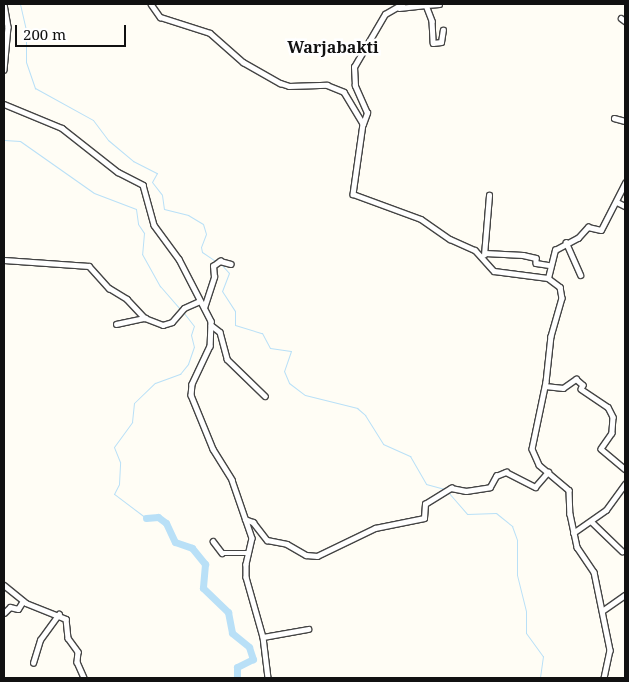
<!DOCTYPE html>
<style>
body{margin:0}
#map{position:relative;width:629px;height:682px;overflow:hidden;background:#fffdf5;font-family:"Noto Serif",serif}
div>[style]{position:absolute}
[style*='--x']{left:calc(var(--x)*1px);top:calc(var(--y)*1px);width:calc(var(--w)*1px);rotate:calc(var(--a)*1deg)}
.stream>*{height:1px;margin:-0.5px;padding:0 0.5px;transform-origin:0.5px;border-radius:0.5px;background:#b9e0f7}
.river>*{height:7px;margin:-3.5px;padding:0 3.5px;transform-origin:3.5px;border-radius:3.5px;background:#b9e0f7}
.roads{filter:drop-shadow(1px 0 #444) drop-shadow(-1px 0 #444) drop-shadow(0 1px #444) drop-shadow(0 -1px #444)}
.minor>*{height:4.5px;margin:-2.25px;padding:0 2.25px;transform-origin:2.25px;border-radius:2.25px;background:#fff}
span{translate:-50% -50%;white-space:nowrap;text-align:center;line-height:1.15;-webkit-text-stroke:5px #fff;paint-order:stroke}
.quarter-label{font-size:16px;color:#111;font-weight:700}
.frame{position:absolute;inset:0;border:5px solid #111;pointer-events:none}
.scale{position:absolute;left:15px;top:25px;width:111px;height:22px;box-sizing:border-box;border:2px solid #111;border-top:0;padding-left:6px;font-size:15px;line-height:18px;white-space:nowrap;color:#111;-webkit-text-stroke:4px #fff;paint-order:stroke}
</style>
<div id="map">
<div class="stream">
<i style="--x:20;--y:4;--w:26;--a:77"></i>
<i style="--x:26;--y:29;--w:33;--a:90"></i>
<i style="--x:26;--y:62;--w:28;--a:71"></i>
<i style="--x:35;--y:88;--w:66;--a:28.9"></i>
<i style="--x:93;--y:120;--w:25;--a:53"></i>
<i style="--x:108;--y:140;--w:33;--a:40"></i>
<i style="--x:133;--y:161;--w:27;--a:27"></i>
<i style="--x:157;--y:173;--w:10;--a:119"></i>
<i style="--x:152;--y:182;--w:16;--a:52"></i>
<i style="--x:162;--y:195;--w:14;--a:82"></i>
<i style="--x:164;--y:209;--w:25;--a:14"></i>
<i style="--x:188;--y:215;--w:17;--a:31"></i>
<i style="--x:203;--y:224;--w:10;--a:73"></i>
<i style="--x:206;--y:234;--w:14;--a:111"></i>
<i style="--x:201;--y:247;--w:5;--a:79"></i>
<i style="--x:202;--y:252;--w:18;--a:34"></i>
<i style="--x:4;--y:140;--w:16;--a:4"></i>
<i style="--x:20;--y:141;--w:90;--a:35.1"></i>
<i style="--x:94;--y:193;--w:45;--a:20.9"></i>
<i style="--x:136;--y:209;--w:15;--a:82"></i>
<i style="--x:138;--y:224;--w:11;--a:56"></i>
<i style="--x:144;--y:233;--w:21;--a:95"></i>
<i style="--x:142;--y:254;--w:37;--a:61"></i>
<i style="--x:160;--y:286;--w:30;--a:49"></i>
<i style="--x:220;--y:263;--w:13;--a:48"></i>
<i style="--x:229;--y:273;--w:19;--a:111"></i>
<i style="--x:222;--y:291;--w:24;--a:57"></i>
<i style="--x:235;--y:311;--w:14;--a:90"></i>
<i style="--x:235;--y:325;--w:28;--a:17"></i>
<i style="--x:262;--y:333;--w:17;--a:62"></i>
<i style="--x:270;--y:348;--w:21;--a:8"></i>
<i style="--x:291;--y:351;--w:21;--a:109"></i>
<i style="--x:284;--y:371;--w:13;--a:67"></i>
<i style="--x:289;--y:383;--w:20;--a:37"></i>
<i style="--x:305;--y:395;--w:54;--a:14"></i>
<i style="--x:357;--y:408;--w:11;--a:41"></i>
<i style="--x:365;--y:415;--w:34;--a:58"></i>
<i style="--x:383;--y:444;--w:30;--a:24"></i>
<i style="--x:410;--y:456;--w:32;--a:60"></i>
<i style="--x:426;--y:484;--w:20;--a:15"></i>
<i style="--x:448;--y:492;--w:29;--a:49"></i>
<i style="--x:467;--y:514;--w:29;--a:-2"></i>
<i style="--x:496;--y:513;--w:21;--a:39"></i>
<i style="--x:512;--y:526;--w:15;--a:70"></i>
<i style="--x:517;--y:540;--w:35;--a:90"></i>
<i style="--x:517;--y:575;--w:37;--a:76"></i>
<i style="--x:526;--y:611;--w:22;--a:90"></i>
<i style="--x:526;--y:633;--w:29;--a:54"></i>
<i style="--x:543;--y:656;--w:22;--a:98"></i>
<i style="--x:146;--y:518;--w:40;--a:-143"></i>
<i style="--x:114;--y:494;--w:11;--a:-63"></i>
<i style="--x:119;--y:484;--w:22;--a:-87"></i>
<i style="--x:120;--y:462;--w:16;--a:-112"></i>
<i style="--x:114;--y:447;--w:31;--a:-54"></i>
<i style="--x:132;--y:422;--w:19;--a:-84"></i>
<i style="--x:134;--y:403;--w:29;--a:-44"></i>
<i style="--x:155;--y:383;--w:27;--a:-20"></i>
<i style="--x:180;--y:374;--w:13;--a:-51"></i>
<i style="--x:188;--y:364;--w:18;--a:-71"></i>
<i style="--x:194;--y:347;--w:12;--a:-104"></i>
<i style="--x:191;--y:335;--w:9;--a:-72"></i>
<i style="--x:194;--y:326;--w:18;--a:-128"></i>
</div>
<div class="river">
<i style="--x:146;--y:518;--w:12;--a:-5"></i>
<i style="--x:158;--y:517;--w:10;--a:37"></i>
<i style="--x:166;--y:523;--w:21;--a:65"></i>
<i style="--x:175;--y:542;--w:18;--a:19"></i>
<i style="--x:192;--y:548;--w:21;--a:51"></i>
<i style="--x:205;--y:564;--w:24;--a:95"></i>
<i style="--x:203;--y:588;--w:35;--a:44"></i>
<i style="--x:228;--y:612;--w:21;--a:79"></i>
<i style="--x:232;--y:633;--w:22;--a:39"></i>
<i style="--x:249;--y:647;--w:13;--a:72"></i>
<i style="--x:253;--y:659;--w:18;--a:153"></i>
<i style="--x:237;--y:667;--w:11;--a:90"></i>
</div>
<div class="roads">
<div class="minor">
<i style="--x:4;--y:4;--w:23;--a:80"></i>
<i style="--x:8;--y:27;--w:43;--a:95.3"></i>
<i style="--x:151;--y:4;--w:16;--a:55"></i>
<i style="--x:160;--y:17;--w:52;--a:17.7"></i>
<i style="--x:210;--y:33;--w:44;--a:41.3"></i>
<i style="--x:243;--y:62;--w:43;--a:29.6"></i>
<i style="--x:280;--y:83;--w:9;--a:18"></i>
<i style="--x:289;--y:86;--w:38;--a:-2"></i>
<i style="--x:327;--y:85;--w:18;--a:22"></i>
<i style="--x:344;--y:92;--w:37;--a:59"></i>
<i style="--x:363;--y:124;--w:71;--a:98.1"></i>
<i style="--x:353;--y:194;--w:72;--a:20.2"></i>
<i style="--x:421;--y:219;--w:35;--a:35"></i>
<i style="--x:450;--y:239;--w:27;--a:24"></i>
<i style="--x:475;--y:250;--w:28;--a:48"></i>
<i style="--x:494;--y:271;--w:54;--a:7.4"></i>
<i style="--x:548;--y:278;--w:15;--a:37"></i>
<i style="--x:560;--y:287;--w:11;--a:80"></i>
<i style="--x:562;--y:298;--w:40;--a:106"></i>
<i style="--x:551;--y:336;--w:46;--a:96.2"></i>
<i style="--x:546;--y:382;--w:68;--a:101.8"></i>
<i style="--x:532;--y:449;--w:17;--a:66"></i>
<i style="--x:539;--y:465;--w:39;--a:40"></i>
<i style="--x:569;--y:490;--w:24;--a:88"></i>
<i style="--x:570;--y:514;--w:34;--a:78"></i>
<i style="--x:577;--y:547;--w:30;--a:56"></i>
<i style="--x:594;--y:572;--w:80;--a:78.4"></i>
<i style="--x:610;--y:650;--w:29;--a:102"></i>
<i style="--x:426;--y:5;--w:13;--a:-4"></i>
<i style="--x:399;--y:8;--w:27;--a:-6"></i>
<i style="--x:426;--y:5;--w:17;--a:69"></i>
<i style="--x:432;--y:21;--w:22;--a:87"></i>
<i style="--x:433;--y:43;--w:8;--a:-7"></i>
<i style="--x:441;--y:42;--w:12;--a:-81"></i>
<i style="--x:621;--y:18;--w:5;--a:37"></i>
<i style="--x:4;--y:104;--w:63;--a:22.5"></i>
<i style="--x:62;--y:128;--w:71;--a:38.2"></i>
<i style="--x:118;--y:172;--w:28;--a:27"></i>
<i style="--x:143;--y:185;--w:41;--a:74.6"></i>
<i style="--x:154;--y:225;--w:42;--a:53.7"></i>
<i style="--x:179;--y:259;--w:70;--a:62.7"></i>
<i style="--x:211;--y:321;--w:25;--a:92"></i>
<i style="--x:210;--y:346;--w:42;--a:115.3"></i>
<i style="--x:192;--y:384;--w:11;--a:95"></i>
<i style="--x:191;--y:395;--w:58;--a:67.8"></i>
<i style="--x:213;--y:449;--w:36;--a:58"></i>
<i style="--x:232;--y:480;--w:61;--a:71"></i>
<i style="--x:252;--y:538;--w:27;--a:103"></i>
<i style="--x:246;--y:564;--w:13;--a:90"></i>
<i style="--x:246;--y:577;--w:62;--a:74.2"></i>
<i style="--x:263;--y:637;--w:41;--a:83"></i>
<i style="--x:614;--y:118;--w:11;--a:15"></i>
<i style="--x:363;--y:124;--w:12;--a:-70"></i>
<i style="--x:367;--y:113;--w:30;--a:-114"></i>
<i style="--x:355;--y:86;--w:19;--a:-93"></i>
<i style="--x:354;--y:67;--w:61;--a:-59.7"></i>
<i style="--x:385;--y:14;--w:20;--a:-30"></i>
<i style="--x:617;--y:202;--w:9;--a:27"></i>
<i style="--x:566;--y:242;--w:36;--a:66"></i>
<i style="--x:485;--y:253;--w:38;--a:3"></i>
<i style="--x:523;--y:255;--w:13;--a:13"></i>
<i style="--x:536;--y:258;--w:5;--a:90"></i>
<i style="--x:536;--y:263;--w:13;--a:9"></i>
<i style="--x:484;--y:255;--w:60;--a:-85.2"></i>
<i style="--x:4;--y:260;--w:85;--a:4"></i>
<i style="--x:89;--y:266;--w:30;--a:48"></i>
<i style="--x:109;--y:288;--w:21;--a:31"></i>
<i style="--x:127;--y:299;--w:26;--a:47"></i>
<i style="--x:145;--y:318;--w:19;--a:21"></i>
<i style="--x:163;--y:325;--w:9;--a:-18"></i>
<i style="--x:172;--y:322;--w:18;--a:-49"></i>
<i style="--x:184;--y:308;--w:17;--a:-24"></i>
<i style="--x:548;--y:278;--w:29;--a:-76"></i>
<i style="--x:555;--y:250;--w:26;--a:-28"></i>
<i style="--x:578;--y:238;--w:15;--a:-48"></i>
<i style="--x:588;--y:227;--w:13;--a:13"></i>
<i style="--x:601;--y:230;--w:53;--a:-62.9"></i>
<i style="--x:204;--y:308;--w:33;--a:-72"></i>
<i style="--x:214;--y:277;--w:11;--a:-95"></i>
<i style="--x:213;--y:266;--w:9;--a:-36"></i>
<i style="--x:220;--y:261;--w:11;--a:15"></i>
<i style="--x:116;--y:324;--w:30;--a:-12"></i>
<i style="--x:211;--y:325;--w:11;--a:38"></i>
<i style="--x:220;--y:332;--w:28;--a:75"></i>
<i style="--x:227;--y:359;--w:53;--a:44.2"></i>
<i style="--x:545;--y:386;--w:18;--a:6"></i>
<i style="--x:563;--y:388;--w:16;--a:-35"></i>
<i style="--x:576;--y:379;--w:9;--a:41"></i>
<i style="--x:583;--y:385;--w:4;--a:117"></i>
<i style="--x:581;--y:389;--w:32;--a:34"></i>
<i style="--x:608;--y:407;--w:11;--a:63"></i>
<i style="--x:613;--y:417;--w:16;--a:94"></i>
<i style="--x:612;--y:433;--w:19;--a:125"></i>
<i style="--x:601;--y:449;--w:31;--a:40"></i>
<i style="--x:245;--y:519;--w:9;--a:21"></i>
<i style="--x:253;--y:522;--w:23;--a:52"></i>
<i style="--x:267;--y:540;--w:20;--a:11"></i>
<i style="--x:287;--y:544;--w:22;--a:30"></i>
<i style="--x:306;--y:555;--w:11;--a:5"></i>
<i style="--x:317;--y:556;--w:64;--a:-25.8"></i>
<i style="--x:375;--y:528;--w:50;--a:-11.5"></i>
<i style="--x:424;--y:518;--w:14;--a:-86"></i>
<i style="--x:425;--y:504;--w:31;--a:-32"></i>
<i style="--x:451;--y:488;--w:15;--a:11"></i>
<i style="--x:466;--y:491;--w:24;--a:-9"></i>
<i style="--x:490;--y:487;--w:13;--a:-61"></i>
<i style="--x:496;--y:476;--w:11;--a:-22"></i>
<i style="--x:506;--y:472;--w:33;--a:27"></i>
<i style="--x:535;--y:487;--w:20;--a:-49"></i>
<i style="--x:592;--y:522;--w:42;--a:44"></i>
<i style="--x:573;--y:533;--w:40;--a:-34.9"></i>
<i style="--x:606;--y:510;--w:32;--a:-54"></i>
<i style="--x:213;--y:541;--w:15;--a:53"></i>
<i style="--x:222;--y:553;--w:27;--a:0"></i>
<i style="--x:4;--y:585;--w:28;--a:39"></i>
<i style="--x:26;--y:603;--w:43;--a:21.8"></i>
<i style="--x:66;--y:619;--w:19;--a:84"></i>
<i style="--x:68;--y:638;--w:17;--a:54"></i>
<i style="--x:78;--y:652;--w:10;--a:96"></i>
<i style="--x:77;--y:662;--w:17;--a:66"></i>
<i style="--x:602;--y:611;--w:28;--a:-35"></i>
<i style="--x:4;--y:613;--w:8;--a:-45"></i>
<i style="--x:10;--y:607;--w:8;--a:14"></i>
<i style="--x:18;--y:609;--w:9;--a:-58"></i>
<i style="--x:263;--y:637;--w:46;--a:-10.1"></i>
<i style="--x:33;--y:663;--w:24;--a:-73"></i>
<i style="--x:40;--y:640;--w:32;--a:-54"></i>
</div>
</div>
<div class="quarter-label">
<span style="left:333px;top:47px">Warjabakti</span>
</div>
<div class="frame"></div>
<div class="scale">200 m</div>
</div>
